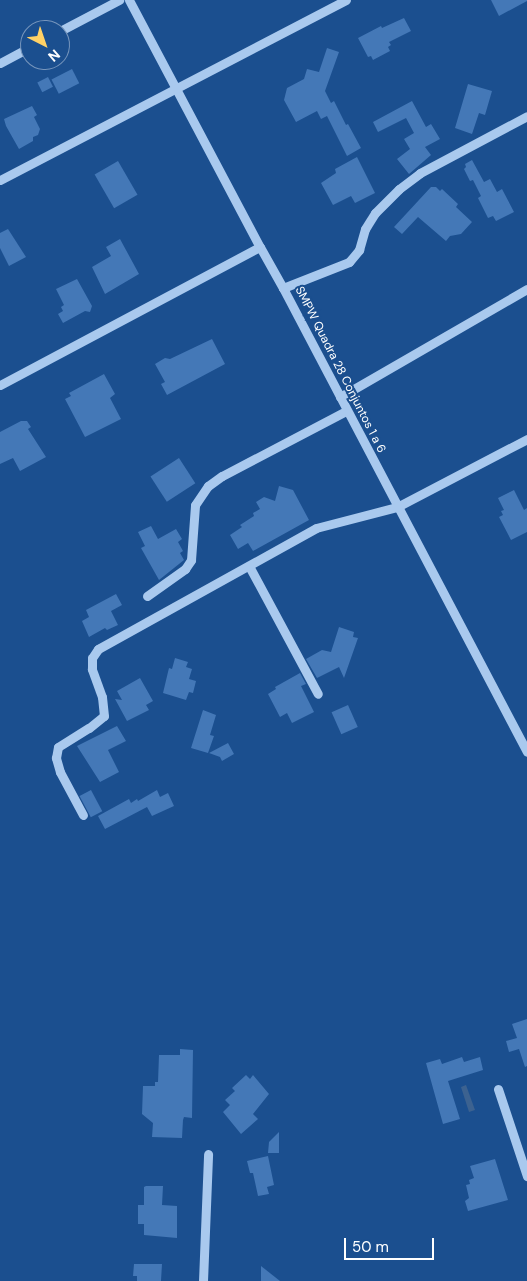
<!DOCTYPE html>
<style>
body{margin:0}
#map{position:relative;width:527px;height:1281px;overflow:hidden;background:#1b4f8f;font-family:"DM Sans",sans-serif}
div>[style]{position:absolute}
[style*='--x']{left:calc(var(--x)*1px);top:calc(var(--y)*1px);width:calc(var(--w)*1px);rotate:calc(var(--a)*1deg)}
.water>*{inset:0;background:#3c6290}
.building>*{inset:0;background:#4478b7;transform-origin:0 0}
.minor>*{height:9px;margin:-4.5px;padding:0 4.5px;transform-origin:4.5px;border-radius:4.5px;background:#a9c9ee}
span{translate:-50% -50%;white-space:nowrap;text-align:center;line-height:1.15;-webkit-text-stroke:4px #1b4f8f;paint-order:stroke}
.street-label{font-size:12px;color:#fff}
.north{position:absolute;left:20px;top:20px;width:50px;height:50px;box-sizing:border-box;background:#1b4f8f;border:1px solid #7695bc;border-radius:50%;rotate:139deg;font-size:14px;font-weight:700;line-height:20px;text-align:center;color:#fff}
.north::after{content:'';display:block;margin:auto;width:18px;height:22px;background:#ffd166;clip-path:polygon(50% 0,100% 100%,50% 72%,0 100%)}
.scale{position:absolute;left:344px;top:1238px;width:90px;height:22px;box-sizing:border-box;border:2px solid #fff;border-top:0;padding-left:6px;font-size:15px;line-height:18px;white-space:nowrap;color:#fff;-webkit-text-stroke:4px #1b4f8f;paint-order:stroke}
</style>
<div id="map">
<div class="water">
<i style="clip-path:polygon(466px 1085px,475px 1110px,469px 1112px,461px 1087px)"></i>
</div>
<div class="building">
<i style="clip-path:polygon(491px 0,527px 0,527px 1px,499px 16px)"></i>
<i style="clip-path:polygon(404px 18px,411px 31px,389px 42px,391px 45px,388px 47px,390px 51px,373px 60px,371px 56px,368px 57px,358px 38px,381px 26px,382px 28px)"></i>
<i style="clip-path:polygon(327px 48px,339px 52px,325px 91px,331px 103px,334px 101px,346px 125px,348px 124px,361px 148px,347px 156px,327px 116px,321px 119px,317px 111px,296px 122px,284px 100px,287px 88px,304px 79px,307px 69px,319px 72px)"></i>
<i style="left:72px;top:69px;width:16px;height:23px;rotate:63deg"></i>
<i style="left:48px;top:77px;width:11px;height:12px;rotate:63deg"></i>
<i style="clip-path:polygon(468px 84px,492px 91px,485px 115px,479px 113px,472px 134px,455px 128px)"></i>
<i style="clip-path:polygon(412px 101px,426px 127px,431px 124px,440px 139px,425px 147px,431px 155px,409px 174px,397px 159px,410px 149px,404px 139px,414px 133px,406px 118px,378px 132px,373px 122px)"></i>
<i style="clip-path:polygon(32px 106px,37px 115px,34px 117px,40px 129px,38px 135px,33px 137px,33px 141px,19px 149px,6px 126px,4px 119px)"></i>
<i style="clip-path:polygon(357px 157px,375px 193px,355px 203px,351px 196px,333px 205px,321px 183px,336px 173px,335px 169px)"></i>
<i style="clip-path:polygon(472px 160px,484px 182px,490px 179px,497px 192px,502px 189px,514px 212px,496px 221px,493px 216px,488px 218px,478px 198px,481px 196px,473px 180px,470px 181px,464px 169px,466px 167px,465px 164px)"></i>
<i style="left:118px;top:161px;width:39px;height:27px;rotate:60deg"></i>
<i style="clip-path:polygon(431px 187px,436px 187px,440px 191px,442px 189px,458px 204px,456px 207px,472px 222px,461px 234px,450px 236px,446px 241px,418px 217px,402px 234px,394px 227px)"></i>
<i style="clip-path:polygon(8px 229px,26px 257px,9px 266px,0 248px,0 233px)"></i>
<i style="clip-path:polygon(120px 239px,139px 274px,105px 294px,92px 267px,111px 256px,106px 247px)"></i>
<i style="clip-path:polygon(77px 279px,92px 306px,90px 312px,85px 311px,63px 323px,58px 314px,63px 311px,61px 307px,64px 305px,56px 289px)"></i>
<i style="clip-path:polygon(212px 339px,225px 364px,167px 395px,161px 384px,165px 382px,155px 364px,165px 358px,170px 359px)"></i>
<i style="clip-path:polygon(104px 374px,115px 394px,110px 398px,121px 419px,85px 437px,65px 399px,71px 396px,69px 393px)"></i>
<i style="clip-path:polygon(21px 421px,27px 421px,31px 427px,28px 429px,46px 457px,20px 471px,13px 458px,0 464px,0 432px)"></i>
<i style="left:179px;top:458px;width:30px;height:34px;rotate:57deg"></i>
<i style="clip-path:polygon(279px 486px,293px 490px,309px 520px,253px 551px,248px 543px,238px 549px,230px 535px,242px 527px,240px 525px,254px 516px,253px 513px,260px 509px,256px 502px,264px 497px,275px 501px)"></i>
<i style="clip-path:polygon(514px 490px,524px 510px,527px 508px,527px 532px,511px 540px,499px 517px,503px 515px,501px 511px,504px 510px,498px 498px)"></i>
<i style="clip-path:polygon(151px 526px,158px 539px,176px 529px,182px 539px,178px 542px,183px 551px,180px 553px,184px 560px,159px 580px,141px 548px,145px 546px,138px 532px)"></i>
<i style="clip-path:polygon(116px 594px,122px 605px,111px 611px,118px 625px,107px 630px,105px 628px,89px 637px,82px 621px,89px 617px,86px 610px)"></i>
<i style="clip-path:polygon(339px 627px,354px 632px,353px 637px,358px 638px,344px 678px,339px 667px,317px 678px,306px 659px,322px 650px,331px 652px)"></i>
<i style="clip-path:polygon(175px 658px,188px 662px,186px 667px,192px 669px,189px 679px,196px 681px,193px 693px,189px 692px,186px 700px,163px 693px,168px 672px,169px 668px,172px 669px)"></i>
<i style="clip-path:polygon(300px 673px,306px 684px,301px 686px,314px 712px,292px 723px,287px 713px,280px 717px,268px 694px,276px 689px,275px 687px)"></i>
<i style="clip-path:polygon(140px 678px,153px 701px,146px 705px,149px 710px,127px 721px,115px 699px,122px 700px,117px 691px)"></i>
<i style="left:348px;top:705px;width:24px;height:18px;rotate:66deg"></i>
<i style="clip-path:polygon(203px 710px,216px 715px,210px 735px,214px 736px,208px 753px,191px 748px)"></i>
<i style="clip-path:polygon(117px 726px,126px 741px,108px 750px,119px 772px,100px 782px,77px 746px)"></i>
<i style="clip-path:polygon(228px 743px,234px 754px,222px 761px,220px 757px,209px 753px)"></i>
<i style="left:91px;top:790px;width:24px;height:13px;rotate:62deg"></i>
<i style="clip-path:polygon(157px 790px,160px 797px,168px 793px,174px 806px,152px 816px,147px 807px,105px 829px,98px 816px,129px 799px,131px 803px,137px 799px,138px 801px)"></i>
<i style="clip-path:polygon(527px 1019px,527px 1066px,525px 1067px,519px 1049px,509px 1052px,506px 1041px,517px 1038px,512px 1024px)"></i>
<i style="clip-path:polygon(180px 1049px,193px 1050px,192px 1118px,184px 1117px,183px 1120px,182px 1138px,152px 1137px,153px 1123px,142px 1114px,143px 1086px,155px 1086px,155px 1082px,158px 1082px,159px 1055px,180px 1055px)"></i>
<i style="clip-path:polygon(462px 1057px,464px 1062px,480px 1057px,483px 1070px,448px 1081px,460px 1119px,443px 1124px,426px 1063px,440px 1059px,442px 1064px)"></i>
<i style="clip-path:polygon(246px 1075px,250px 1079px,253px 1075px,269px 1094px,253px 1114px,258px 1119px,241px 1134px,223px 1112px,230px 1105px,225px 1100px,235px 1091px,232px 1088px)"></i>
<i style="clip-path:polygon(279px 1132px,279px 1153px,268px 1153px,269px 1142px)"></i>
<i style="clip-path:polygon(268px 1156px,274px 1185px,267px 1187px,269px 1194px,258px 1196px,253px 1173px,250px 1173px,247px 1161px)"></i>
<i style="clip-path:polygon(495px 1159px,508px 1200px,468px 1211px,465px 1201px,469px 1198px,466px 1185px,470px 1184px,469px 1180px,474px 1178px,470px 1166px)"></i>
<i style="clip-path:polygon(146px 1186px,163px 1186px,162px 1205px,177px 1206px,177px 1238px,144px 1235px,144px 1224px,138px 1224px,138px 1205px,144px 1205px,144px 1187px)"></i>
<i style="clip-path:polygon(134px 1264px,162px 1264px,161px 1281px,137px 1281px,137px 1276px,133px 1276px)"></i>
<i style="clip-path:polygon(261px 1266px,280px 1281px,261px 1281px)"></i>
</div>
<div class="minor">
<i style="--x:129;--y:0;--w:280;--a:62.1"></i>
<i style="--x:260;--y:247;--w:47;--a:60.7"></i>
<i style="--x:283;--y:288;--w:524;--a:62.26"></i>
<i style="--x:60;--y:31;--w:67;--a:-27.7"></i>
<i style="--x:0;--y:63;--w:34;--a:-28"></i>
<i style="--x:0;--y:180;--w:390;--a:-27.5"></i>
<i style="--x:283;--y:288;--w:71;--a:-21.5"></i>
<i style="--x:349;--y:262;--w:16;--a:-50"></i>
<i style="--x:359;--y:250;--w:22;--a:-74"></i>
<i style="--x:365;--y:229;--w:19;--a:-58"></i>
<i style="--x:375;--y:213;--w:34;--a:-45"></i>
<i style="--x:399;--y:189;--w:26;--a:-37"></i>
<i style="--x:420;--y:173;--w:121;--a:-28"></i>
<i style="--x:0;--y:385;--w:294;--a:-28"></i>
<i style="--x:340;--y:397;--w:216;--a:-30"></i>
<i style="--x:249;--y:566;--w:145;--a:61.7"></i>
<i style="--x:147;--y:596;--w:47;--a:-35.4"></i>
<i style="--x:185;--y:569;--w:11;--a:-56"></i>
<i style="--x:191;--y:560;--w:55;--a:-85.8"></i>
<i style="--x:195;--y:505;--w:23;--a:-56"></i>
<i style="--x:208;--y:486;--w:17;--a:-36"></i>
<i style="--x:222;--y:476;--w:140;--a:-27.7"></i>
<i style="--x:83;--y:815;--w:49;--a:-118.1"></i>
<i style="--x:60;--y:772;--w:15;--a:-106"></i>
<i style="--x:56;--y:758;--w:11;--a:-80"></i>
<i style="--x:58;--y:747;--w:36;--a:-32"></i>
<i style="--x:89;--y:728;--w:19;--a:-39"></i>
<i style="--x:104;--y:716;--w:19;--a:-96"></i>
<i style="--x:102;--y:697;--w:30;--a:-110"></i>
<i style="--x:92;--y:669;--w:11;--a:-90"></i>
<i style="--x:92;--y:658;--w:11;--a:-56"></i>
<i style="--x:98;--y:649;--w:249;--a:-29"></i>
<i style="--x:316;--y:528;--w:84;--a:-14.5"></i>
<i style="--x:397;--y:507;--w:147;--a:-27.6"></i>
<i style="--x:498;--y:1089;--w:92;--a:71.6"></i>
<i style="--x:203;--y:1281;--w:127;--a:-87.7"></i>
</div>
<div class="street-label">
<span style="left:340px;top:370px;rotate:63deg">SMPW Quadra 28 Conjuntos 1 a 6</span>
</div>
<div class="north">N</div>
<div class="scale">50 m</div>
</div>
